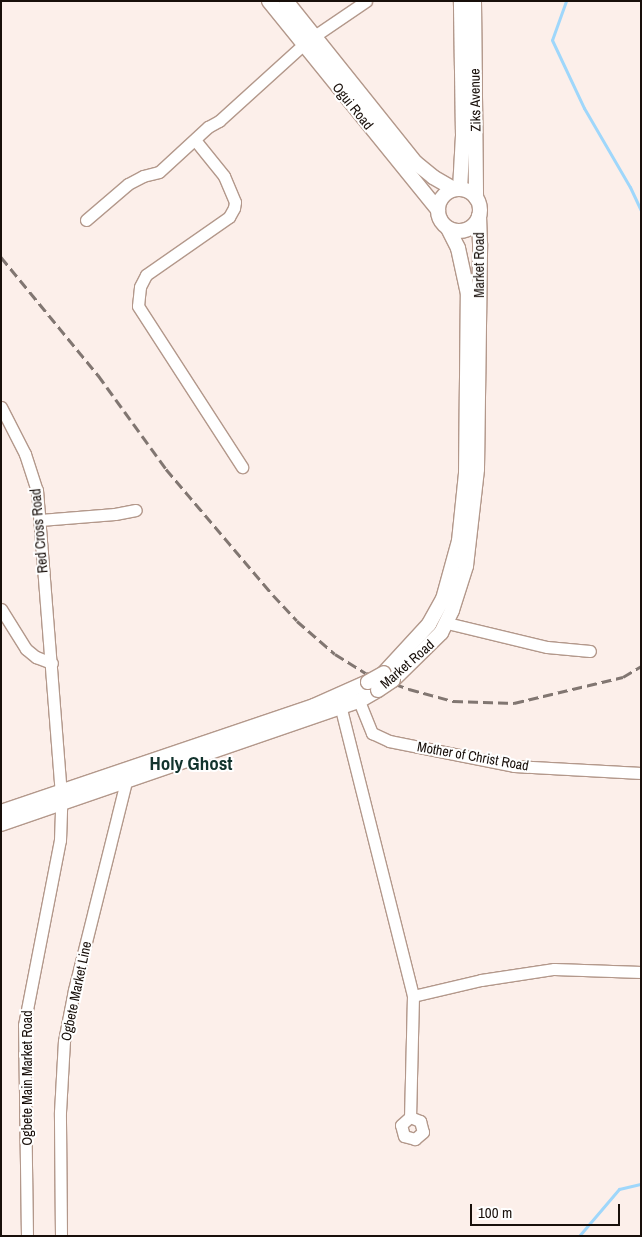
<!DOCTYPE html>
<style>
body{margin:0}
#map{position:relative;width:642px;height:1237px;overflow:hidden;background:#fcefea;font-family:"Archivo Narrow",sans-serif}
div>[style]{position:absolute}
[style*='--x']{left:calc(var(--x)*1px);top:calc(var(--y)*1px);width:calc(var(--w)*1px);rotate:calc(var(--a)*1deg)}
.stream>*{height:3px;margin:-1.5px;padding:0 1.5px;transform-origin:1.5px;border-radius:1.5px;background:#9fd7fb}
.roads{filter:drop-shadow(1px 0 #b3988b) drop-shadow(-1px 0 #b3988b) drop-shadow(0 1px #b3988b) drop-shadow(0 -1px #b3988b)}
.minor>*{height:11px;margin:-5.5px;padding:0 5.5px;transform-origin:5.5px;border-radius:5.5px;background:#fff}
.major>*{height:14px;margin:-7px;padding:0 7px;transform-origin:7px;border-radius:7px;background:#fff}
.major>.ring{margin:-7px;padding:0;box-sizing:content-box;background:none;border:14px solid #fff;border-radius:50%}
.rail>*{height:3px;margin-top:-1.5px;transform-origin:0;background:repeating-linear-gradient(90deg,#817671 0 10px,transparent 0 15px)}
.bridges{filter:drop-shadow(1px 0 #b3988b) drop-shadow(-1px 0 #b3988b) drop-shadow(0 1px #b3988b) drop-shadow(0 -1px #b3988b)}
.major-bridge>*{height:14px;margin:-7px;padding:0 7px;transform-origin:7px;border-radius:7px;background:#fff}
span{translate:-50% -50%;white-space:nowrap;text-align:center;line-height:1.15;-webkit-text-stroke:4px #fff;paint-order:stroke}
.street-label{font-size:14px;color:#180f0a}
.district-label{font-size:19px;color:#12332d;font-weight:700}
.frame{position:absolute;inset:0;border:2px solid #180f0a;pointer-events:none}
.scale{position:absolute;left:470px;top:1204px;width:150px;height:22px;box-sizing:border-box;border:2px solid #180f0a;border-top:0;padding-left:6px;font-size:15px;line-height:18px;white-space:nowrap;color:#180f0a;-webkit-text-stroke:4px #fff;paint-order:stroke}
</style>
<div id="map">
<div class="stream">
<i style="--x:566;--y:1;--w:41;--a:109.7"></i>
<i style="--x:552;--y:40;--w:75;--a:64.8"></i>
<i style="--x:584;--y:108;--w:91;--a:59.8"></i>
<i style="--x:630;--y:187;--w:26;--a:65"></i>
<i style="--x:579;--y:1236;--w:62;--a:-49.6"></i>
<i style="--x:619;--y:1189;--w:23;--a:-13"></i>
</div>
<div class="roads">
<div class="minor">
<i style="--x:313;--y:37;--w:64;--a:-34.2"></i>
<i style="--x:195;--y:140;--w:46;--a:51.1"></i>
<i style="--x:224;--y:176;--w:28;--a:67"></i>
<i style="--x:235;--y:202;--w:6;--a:99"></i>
<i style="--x:234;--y:208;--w:10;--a:119"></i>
<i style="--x:229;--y:217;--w:101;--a:145.1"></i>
<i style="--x:146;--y:275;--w:13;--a:117"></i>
<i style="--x:140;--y:287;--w:19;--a:96"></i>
<i style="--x:138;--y:306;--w:192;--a:57.1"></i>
<i style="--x:86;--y:220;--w:55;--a:-40.6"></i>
<i style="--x:128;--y:184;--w:17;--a:-28"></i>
<i style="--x:143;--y:176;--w:16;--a:-14"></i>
<i style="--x:159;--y:172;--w:67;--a:-42.6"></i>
<i style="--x:208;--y:127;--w:13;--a:-29"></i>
<i style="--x:219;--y:121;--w:115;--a:-42.2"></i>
<i style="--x:1;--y:407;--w:53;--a:62.9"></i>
<i style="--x:25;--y:454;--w:38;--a:72"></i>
<i style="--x:37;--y:490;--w:303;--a:85.5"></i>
<i style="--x:40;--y:520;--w:75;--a:-4.6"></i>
<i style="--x:115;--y:514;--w:21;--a:-11"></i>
<i style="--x:1;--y:609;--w:47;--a:58"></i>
<i style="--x:26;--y:649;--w:13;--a:39"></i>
<i style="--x:36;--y:657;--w:17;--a:21"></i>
<i style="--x:447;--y:623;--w:103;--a:13.5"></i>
<i style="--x:547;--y:647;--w:43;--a:5.3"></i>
<i style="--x:339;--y:701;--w:304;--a:75.9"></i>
<i style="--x:413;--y:996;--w:121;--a:91.4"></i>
<i style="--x:359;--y:701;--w:35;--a:68"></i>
<i style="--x:372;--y:733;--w:19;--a:25"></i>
<i style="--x:389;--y:741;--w:127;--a:11.3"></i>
<i style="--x:514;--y:766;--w:127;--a:3.2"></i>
<i style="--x:413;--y:996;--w:70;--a:-13.2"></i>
<i style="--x:481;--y:980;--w:74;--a:-8.6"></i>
<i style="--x:554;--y:969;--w:87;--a:2"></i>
<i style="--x:410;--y:1117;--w:11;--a:22"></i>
<i style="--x:420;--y:1121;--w:11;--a:75"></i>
<i style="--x:423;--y:1132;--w:11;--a:139"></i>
<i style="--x:415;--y:1139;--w:11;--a:-165"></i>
<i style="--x:404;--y:1136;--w:11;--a:-105"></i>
<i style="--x:401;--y:1125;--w:12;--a:-42"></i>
<i style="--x:27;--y:1236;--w:211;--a:-90.8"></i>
<i style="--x:24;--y:1025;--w:188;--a:-79"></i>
<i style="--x:60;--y:840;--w:36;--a:-88"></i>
<i style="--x:61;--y:1236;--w:124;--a:-90.5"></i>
<i style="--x:60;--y:1112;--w:71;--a:-86.8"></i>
<i style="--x:64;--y:1041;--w:52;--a:-78.9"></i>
<i style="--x:74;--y:990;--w:215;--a:-76"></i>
</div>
<div class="major">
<i style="--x:269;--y:1;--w:269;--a:51"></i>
<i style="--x:286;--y:1;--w:208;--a:51.3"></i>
<i style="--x:416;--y:163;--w:22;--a:39"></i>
<i style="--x:433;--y:177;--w:24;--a:30"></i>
<i style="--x:474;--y:1;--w:197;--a:89.4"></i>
<i style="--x:460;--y:189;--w:54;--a:-86.8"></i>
<i style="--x:463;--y:135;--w:134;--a:-90.9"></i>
<i class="ring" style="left:438px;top:189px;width:28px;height:28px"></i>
<i style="--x:384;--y:673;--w:67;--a:-47.4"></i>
<i style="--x:429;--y:624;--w:29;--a:-61"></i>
<i style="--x:443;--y:599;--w:60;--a:-74.6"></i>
<i style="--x:459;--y:541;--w:68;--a:-84.1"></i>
<i style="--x:466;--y:473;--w:179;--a:-89.4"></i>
<i style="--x:468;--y:294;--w:47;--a:-102.3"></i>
<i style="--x:458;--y:248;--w:22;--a:-117"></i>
<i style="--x:393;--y:680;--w:67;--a:-44.4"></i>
<i style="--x:441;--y:633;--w:25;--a:-64"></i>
<i style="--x:452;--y:610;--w:46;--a:-72.3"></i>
<i style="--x:466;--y:566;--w:98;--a:-83.5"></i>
<i style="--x:477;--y:469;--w:225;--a:-89.2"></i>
<i style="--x:480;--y:244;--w:28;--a:-92"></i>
<i style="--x:1;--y:812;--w:330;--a:-18.7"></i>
<i style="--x:314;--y:706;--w:59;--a:-24"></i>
<i style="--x:1;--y:824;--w:379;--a:-19"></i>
<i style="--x:359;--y:701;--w:22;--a:-30"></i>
</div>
</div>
<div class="rail">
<i style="--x:1;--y:257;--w:153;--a:50.6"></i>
<i style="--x:98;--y:375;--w:116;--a:54.1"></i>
<i style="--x:166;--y:469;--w:165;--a:49.7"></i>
<i style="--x:273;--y:595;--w:35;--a:47"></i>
<i style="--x:297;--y:621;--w:50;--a:41"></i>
<i style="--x:335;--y:654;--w:36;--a:32"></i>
<i style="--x:366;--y:673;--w:46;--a:20.4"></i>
<i style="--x:409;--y:689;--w:46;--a:15.3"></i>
<i style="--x:453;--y:701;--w:61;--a:1.9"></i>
<i style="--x:514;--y:703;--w:112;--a:-13.4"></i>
<i style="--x:623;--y:677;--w:21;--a:-31"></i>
</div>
<div class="bridges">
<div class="major-bridge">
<i style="--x:368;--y:682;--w:18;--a:-29"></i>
<i style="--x:378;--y:690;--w:18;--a:-34"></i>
</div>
</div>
<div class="street-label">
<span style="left:475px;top:100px;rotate:-91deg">Ziks Avenue</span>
<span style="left:353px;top:106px;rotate:51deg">Ogui Road</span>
<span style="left:479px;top:265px;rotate:-90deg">Market Road</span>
<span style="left:39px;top:531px;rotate:-95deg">Red Cross Road</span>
<span style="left:407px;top:664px;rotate:-41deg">Market Road</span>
<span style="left:473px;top:756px;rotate:10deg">Mother of Christ Road</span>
<span style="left:76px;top:991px;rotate:-78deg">Ogbete Market Line</span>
<span style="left:27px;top:1078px;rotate:-90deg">Ogbete Main Market Road</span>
</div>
<div class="district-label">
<span style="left:191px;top:764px">Holy Ghost</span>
</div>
<div class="frame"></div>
<div class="scale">100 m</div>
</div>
